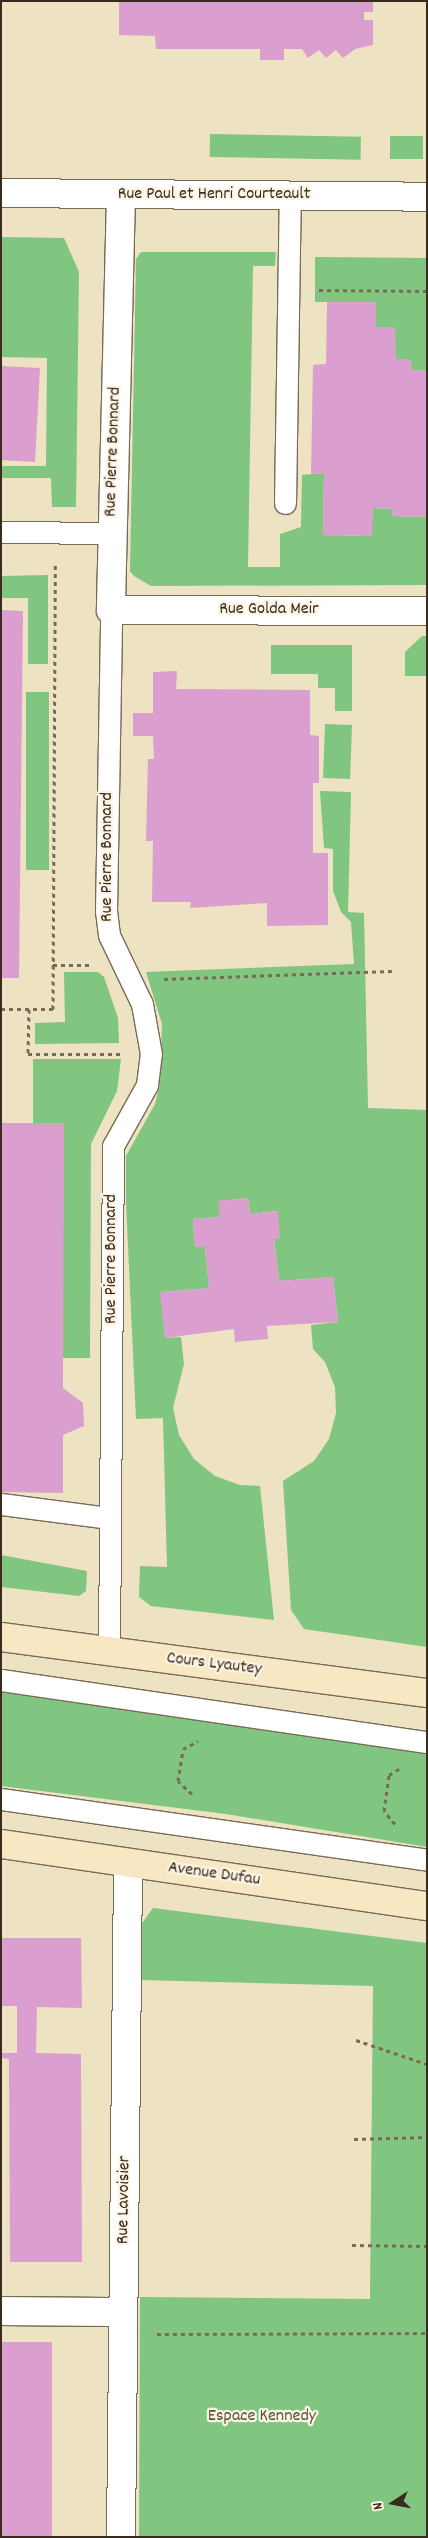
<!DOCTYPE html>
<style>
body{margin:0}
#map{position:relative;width:428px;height:2538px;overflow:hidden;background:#ede2c1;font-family:Dekko,sans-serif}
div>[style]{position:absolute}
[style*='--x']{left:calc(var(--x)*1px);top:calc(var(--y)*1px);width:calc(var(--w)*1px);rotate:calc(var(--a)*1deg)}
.green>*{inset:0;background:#80c580;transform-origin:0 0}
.building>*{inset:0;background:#da9fce;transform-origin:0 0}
.path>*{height:3px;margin-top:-1.5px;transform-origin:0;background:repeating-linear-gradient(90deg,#796a57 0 4px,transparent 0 8px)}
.roads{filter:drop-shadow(1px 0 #796a57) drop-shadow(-1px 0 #796a57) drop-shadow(0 1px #796a57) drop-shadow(0 -1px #796a57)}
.service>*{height:21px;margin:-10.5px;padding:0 10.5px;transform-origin:10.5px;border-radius:10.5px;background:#fff}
.minor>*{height:28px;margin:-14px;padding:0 14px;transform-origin:14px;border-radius:14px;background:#fff}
.secondary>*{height:28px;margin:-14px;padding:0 14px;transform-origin:14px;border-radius:14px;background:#f7e8c3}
span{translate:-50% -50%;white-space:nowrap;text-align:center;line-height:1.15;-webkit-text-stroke:4.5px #fcf5e5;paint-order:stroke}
.street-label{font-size:18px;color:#3b2a1e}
.park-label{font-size:18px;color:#50583b}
.frame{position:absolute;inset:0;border:2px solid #3b2a1e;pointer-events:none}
.north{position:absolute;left:368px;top:2478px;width:50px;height:50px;-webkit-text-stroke:4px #fcf5e5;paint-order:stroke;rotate:259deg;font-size:14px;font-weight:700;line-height:20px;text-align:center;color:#3b2a1e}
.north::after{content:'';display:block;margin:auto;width:18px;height:22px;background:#3b2a1e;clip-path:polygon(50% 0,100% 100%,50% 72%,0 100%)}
</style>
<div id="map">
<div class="green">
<i style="left:210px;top:134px;width:151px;height:23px;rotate:1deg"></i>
<i style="left:390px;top:136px;width:33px;height:23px"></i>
<i style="clip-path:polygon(1px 237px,64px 238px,79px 272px,76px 507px,52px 507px,51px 478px,1px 478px,1px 466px,46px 466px,47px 358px,1px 357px)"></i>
<i style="clip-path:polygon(141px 252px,276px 252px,275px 266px,253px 266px,248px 567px,280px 567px,280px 534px,301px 527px,302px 475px,324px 473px,323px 535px,371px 536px,373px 508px,392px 509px,392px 516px,426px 517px,427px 585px,151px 586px,134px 576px,130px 571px,136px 259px)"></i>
<i style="clip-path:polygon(315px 257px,427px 258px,427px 371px,412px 370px,410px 359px,396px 359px,376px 327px,376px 302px,315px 302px)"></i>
<i style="clip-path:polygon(48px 575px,48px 664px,28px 664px,28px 598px,1px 598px,1px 576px)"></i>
<i style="clip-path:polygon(422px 636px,427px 636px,427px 676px,405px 676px,405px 652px)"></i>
<i style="clip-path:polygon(271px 645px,352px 645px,352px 711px,335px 711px,335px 688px,318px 688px,318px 674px,271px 674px)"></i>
<i style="left:26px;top:692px;width:23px;height:178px"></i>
<i style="left:325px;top:724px;width:27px;height:54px;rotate:2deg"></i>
<i style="clip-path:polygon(320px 791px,351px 792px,348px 912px,364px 913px,368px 1108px,427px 1110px,427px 1647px,304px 1629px,291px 1610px,283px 1481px,314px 1461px,329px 1439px,336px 1413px,335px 1387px,325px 1362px,313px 1349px,311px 1325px,338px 1322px,333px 1277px,279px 1281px,274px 1239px,279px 1239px,277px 1211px,250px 1214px,248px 1198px,219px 1201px,220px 1217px,193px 1219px,195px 1247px,205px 1246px,209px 1288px,161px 1292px,165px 1338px,181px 1337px,184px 1364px,173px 1408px,179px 1435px,194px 1459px,215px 1476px,240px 1485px,260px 1486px,274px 1620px,151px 1606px,139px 1597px,140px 1566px,167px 1567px,163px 1418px,136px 1419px,126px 1203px,126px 1156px,155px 1104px,160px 1083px,162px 1024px,146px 972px,354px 964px,351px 922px,341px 912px,333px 891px,333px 849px,324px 848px)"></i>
<i style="clip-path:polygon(64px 972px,98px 972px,104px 977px,118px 1018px,119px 1043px,35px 1044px,35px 1023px,65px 1022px)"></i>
<i style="clip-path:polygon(33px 1059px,121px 1059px,117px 1091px,91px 1144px,90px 1358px,63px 1358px,63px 1123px,33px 1123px)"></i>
<i style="clip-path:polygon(1px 1555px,87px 1571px,86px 1591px,79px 1596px,1px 1587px)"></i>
<i style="clip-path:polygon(1px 1689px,427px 1746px,427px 1847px,226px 1814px,1px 1786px)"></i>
<i style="clip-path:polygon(153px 1908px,427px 1943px,427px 2537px,139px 2537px,140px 2297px,370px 2299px,373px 1986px,141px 1980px,142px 1923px)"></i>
</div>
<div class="building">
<i style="clip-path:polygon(119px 1px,373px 1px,373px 12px,364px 12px,364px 20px,373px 20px,373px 45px,355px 49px,343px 58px,336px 50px,326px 58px,319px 50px,308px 58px,302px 49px,284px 49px,284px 60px,260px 60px,260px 49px,156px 49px,155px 36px,119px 35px)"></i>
<i style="clip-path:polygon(327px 302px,376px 302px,376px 327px,395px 327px,396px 359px,410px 359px,412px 370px,427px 371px,427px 517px,392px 516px,392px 509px,373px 508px,372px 536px,323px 535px,324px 473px,311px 474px,313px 365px,326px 364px)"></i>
<i style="left:1px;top:366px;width:39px;height:94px;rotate:3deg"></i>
<i style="clip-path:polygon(1px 610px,23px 611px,19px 978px,1px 978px)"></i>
<i style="clip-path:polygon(177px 671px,176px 689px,310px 690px,310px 735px,319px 736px,319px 783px,313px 783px,313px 853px,328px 853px,328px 925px,267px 926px,267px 903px,190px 908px,191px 902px,152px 902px,153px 841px,146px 841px,148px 759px,154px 759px,153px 736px,133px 736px,133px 713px,153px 713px,153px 672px)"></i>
<i style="clip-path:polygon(1px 1123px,64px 1123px,63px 1388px,83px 1403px,84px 1426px,63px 1435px,63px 1493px,1px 1492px)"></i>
<i style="clip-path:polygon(248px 1198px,250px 1214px,278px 1211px,280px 1239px,274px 1239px,279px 1281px,333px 1277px,338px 1322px,267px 1326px,268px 1339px,235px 1342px,234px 1329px,165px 1338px,160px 1292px,209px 1288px,205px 1246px,195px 1247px,193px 1219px,220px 1217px,218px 1201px)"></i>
<i style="clip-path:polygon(1px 1938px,81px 1938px,82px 2008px,37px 2007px,36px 2053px,81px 2054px,82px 2262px,10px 2262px,9px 2059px,2px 2058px,1px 2053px,17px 2053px,17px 2006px,1px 2006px)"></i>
<i style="left:1px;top:2342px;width:51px;height:195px"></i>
</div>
<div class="path">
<i style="--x:319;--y:290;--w:108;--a:0.5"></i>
<i style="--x:53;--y:965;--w:37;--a:0"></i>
<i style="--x:164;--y:979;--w:228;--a:-2"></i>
<i style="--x:1;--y:1009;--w:52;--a:0"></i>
<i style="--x:53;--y:1009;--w:446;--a:-89.7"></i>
<i style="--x:29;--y:1009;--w:45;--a:91.3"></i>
<i style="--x:28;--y:1054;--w:92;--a:0"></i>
<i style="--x:192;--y:1794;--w:19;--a:-137"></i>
<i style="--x:178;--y:1781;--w:32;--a:-81"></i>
<i style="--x:183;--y:1749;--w:17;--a:-28"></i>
<i style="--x:395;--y:1824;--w:17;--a:-130"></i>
<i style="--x:384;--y:1811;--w:36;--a:-82"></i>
<i style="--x:389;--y:1775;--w:12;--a:-31"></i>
<i style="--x:356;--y:2040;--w:75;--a:18.7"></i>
<i style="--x:354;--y:2139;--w:73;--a:-1.6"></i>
<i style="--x:352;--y:2245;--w:75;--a:0.8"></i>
<i style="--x:157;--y:2334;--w:270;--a:-0.2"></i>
</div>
<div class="roads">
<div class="service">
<i style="--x:285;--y:503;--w:308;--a:-89.1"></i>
<i style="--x:1;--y:532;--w:110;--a:0.5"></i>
<i style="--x:1;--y:1504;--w:109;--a:7.4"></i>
<i style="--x:109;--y:1652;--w:506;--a:-89.55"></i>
<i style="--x:113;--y:1146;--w:70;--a:-60.9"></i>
<i style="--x:147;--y:1085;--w:31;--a:-83"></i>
<i style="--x:151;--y:1054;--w:51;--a:-100.2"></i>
<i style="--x:142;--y:1004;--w:76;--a:-115.6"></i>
<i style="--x:109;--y:935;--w:24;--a:-97"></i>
<i style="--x:106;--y:911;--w:301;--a:-89"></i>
<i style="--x:1;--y:1680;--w:430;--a:8.3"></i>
<i style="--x:1;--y:1799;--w:430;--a:8.1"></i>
</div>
<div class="minor">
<i style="--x:1;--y:193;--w:426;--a:0.5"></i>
<i style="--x:121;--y:195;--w:415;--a:91.4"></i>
<i style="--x:111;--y:610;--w:316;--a:0.2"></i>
<i style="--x:1;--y:2311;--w:122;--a:0.5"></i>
<i style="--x:121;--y:2537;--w:674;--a:-89.4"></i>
</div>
<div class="secondary">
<i style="--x:1;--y:1637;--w:430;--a:7.5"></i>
<i style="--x:1;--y:1844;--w:430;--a:8.3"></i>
</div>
</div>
<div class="street-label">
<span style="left:214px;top:195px">Rue Paul et Henri Courteault</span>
<span style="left:114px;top:452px;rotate:-88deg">Rue Pierre Bonnard</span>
<span style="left:269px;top:610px">Rue Golda Meir</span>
<span style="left:108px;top:857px;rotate:-90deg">Rue Pierre Bonnard</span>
<span style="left:112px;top:1259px;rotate:-90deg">Rue Pierre Bonnard</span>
<span style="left:214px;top:1665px;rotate:7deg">Cours Lyautey</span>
<span style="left:214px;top:1875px;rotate:8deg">Avenue Dufau</span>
<span style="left:125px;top:2200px;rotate:-89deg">Rue Lavoisier</span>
</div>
<div class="park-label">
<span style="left:262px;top:2417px">Espace Kennedy</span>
</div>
<div class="frame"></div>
<div class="north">N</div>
</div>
